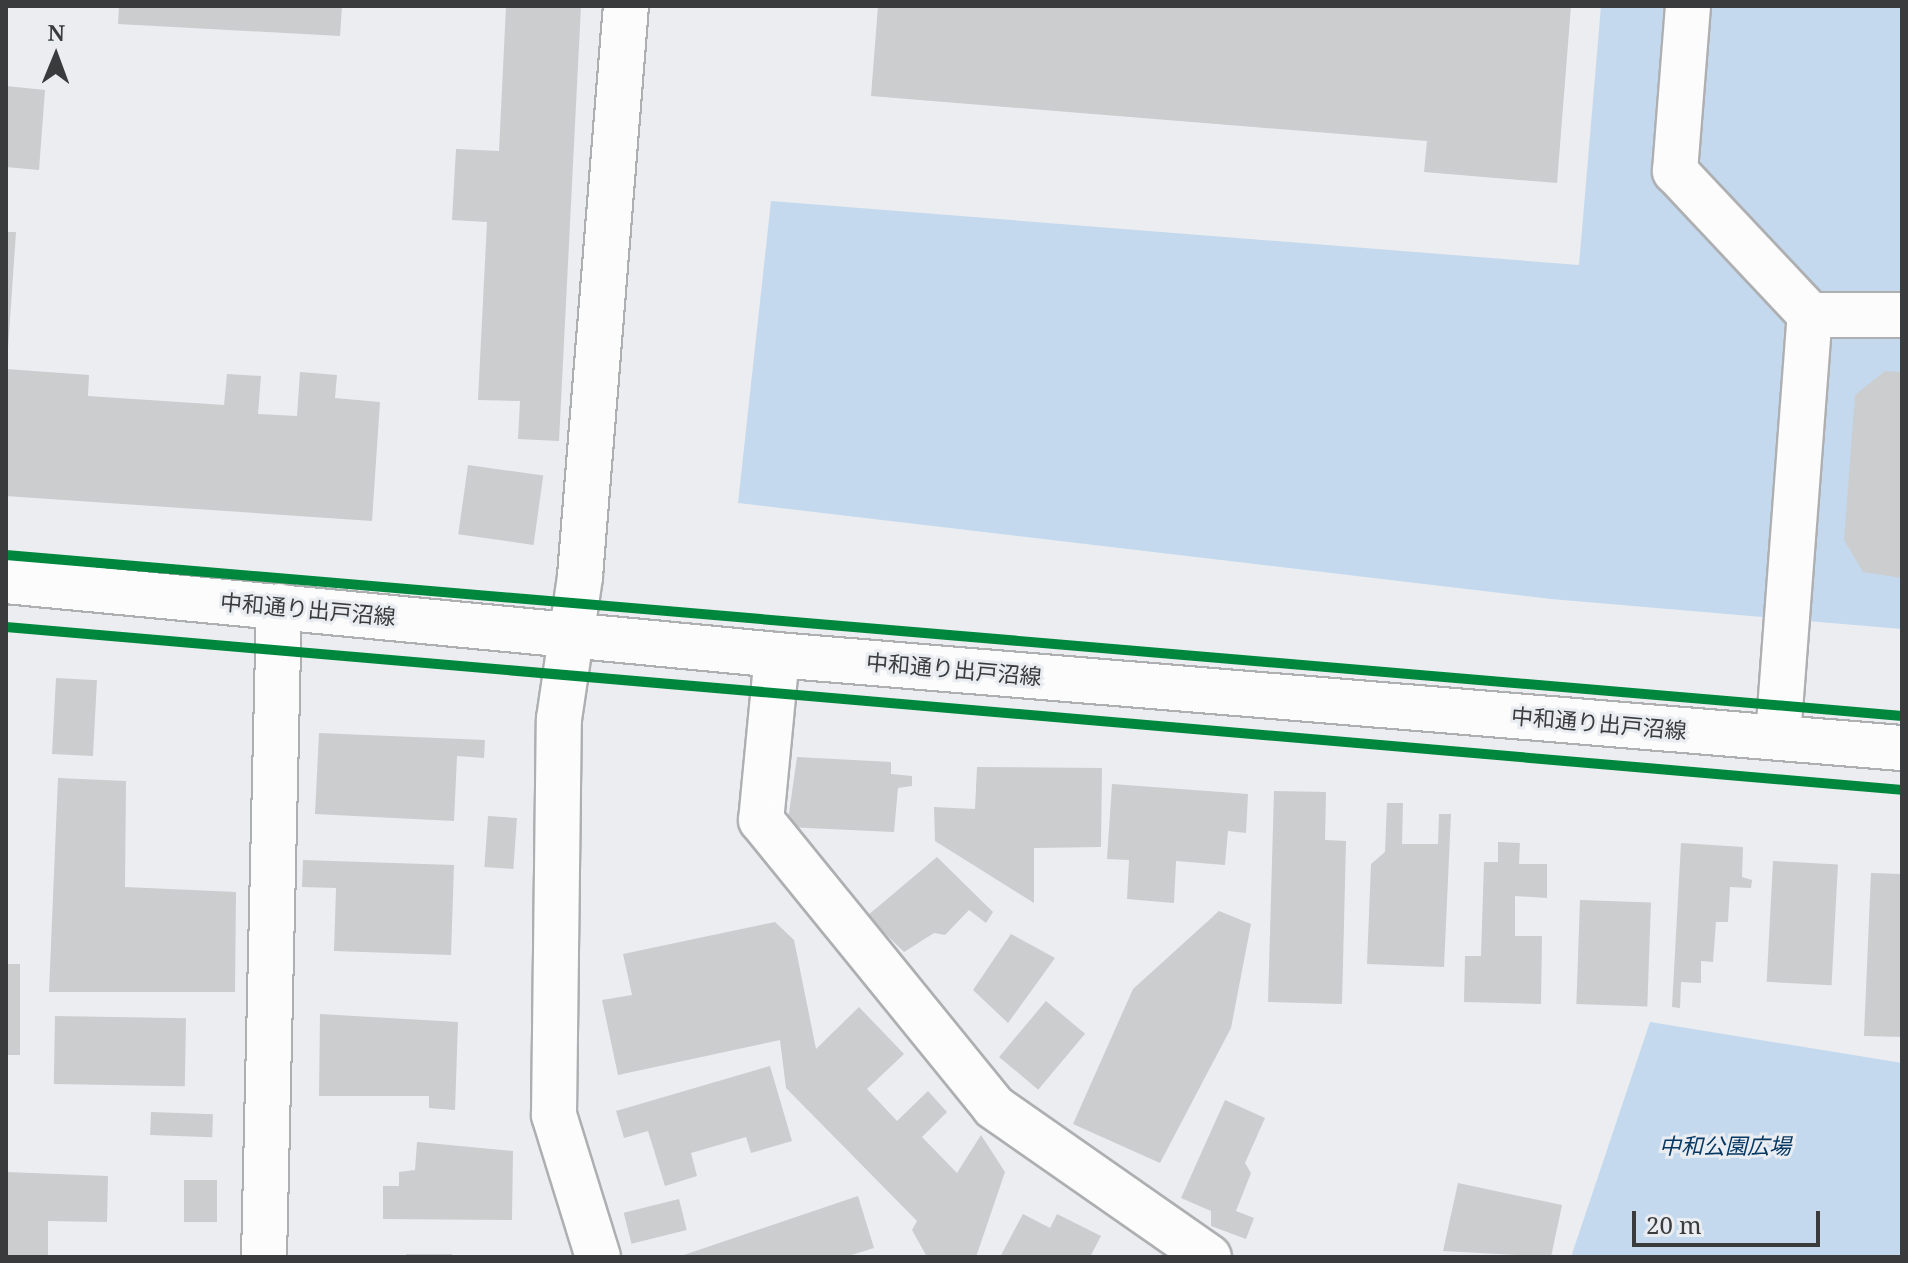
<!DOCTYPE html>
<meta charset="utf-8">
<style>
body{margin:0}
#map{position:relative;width:1908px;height:1263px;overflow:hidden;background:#ebedf0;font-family:"Noto Serif","Noto Sans JP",serif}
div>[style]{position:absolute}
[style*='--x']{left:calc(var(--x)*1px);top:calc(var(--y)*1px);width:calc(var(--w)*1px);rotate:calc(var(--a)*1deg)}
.green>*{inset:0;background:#c4d9ee}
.building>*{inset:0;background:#cbcdcf;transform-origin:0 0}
.roads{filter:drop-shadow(2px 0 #aeafb1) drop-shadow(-2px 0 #aeafb1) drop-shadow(0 2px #aeafb1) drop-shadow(0 -2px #aeafb1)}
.minor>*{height:44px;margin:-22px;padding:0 22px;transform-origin:22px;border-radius:22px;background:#fcfcfd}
.cycleway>*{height:10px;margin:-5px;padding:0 5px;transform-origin:5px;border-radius:5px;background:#00873e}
span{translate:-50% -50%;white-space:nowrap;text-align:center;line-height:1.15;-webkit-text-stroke:6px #e9edf2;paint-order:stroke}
.street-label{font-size:22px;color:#393b3d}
.park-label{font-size:22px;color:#063863;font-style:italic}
.frame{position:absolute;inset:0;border:8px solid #393b3d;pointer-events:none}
.north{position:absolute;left:16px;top:16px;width:80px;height:80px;-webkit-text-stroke:6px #e9edf2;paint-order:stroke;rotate:1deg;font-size:22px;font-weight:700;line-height:32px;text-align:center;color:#393b3d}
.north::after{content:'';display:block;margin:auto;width:28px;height:36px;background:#393b3d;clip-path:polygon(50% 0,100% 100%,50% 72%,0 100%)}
.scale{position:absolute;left:1632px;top:1211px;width:188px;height:36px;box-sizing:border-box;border:4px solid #393b3d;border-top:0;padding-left:10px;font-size:24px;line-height:28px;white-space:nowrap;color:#393b3d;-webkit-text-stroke:6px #e9edf2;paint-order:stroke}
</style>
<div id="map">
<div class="green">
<i style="clip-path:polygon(1601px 6px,1902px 6px,1902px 629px,1551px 599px,738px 503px,771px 201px,1579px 265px)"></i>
<i style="clip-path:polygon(1650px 1022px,1902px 1063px,1902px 1257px,1571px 1257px)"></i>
</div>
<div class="building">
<i style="clip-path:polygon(119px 6px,342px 6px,340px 36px,118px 24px)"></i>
<i style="clip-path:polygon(506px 6px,581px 6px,559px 441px,518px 439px,520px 401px,478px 400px,487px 222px,452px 220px,456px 149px,499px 151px)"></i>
<i style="clip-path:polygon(878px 6px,1571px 6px,1557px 183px,1424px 172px,1427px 141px,871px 96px)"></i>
<i style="clip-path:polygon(6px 86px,45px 90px,39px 170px,6px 167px)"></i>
<i style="clip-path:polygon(6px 232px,16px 232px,8px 348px,6px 348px)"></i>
<i style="clip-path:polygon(6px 369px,89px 375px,88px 396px,224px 405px,227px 374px,261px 376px,258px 414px,297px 416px,300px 372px,337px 375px,335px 398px,380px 402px,372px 521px,6px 496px)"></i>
<i style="clip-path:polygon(1885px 371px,1902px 372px,1902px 578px,1863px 572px,1844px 540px,1855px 395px)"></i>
<i style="left:468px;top:465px;width:76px;height:70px;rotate:8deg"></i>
<i style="left:56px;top:678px;width:41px;height:76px;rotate:3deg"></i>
<i style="clip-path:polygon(319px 733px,485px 740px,484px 758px,457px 756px,454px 821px,315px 814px)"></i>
<i style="clip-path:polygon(797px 757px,891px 762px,891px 774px,912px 776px,912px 786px,898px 788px,894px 832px,787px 827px)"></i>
<i style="clip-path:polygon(977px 767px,1102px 768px,1101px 847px,1034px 848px,1034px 903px,935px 841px,934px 807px,975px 809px)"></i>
<i style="clip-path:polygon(58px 778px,126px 781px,125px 887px,236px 892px,235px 992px,49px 992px)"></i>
<i style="clip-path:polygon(1112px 784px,1248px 794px,1246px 833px,1228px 831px,1225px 865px,1176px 861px,1174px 903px,1127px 899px,1129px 860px,1107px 859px)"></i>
<i style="clip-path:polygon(1274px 791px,1326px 792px,1325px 840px,1346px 841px,1342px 1004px,1268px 1002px)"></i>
<i style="clip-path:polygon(1387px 803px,1403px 803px,1402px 844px,1438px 844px,1439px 814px,1451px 814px,1444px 967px,1367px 964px,1371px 864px,1385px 852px)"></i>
<i style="left:488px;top:816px;width:29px;height:51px;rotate:4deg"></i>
<i style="clip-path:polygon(1498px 842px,1520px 843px,1519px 864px,1547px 864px,1547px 898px,1515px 896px,1515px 936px,1542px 936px,1541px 1004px,1464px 1002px,1465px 956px,1481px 956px,1484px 862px,1498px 862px)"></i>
<i style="clip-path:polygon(1681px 843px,1743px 847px,1742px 877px,1752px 880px,1751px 888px,1730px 887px,1728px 922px,1716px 922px,1713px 962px,1701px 961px,1701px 983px,1681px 982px,1680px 1008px,1672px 1007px)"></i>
<i style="clip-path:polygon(937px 857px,993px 912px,986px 923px,969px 910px,945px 935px,934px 933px,904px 952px,867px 916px)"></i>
<i style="clip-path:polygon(303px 860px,454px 865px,451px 955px,334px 951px,336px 888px,302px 887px)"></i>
<i style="left:1773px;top:861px;width:65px;height:121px;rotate:3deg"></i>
<i style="clip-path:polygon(1871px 873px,1902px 874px,1902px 1037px,1864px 1036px)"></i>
<i style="left:1580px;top:900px;width:71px;height:104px;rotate:2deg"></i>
<i style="clip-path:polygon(1219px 911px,1251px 924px,1231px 1028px,1160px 1163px,1073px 1124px,1133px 989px)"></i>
<i style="clip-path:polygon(775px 922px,794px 940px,816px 1049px,859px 1007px,904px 1054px,867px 1089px,897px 1121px,928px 1091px,947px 1112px,922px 1137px,957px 1173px,981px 1135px,1005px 1172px,976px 1257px,927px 1257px,912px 1230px,917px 1221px,786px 1088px,780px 1040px,618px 1075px,602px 1000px,632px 995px,623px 954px)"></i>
<i style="clip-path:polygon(1011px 934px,1055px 958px,1008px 1023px,973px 990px)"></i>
<i style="left:6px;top:964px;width:14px;height:91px"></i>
<i style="left:1046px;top:1001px;width:51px;height:73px;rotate:40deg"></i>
<i style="clip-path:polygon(320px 1014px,458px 1022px,455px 1110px,429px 1108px,429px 1096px,319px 1096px)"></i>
<i style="left:55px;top:1016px;width:131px;height:68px;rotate:1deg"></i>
<i style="clip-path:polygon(770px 1066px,792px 1141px,751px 1153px,746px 1137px,691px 1153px,697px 1176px,665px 1186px,648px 1131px,624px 1138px,616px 1111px)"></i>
<i style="clip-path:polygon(1225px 1100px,1265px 1118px,1245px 1163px,1251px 1173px,1236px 1211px,1254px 1218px,1246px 1239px,1211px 1226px,1211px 1211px,1181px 1198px)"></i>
<i style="left:151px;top:1112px;width:62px;height:23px;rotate:2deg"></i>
<i style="clip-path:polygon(417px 1142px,513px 1151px,512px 1220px,383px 1219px,383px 1186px,399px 1186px,399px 1172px,415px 1170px)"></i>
<i style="clip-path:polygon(6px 1172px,108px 1176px,107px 1222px,48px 1221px,48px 1257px,6px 1257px)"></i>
<i style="left:184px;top:1180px;width:33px;height:42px"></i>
<i style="clip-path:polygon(1458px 1183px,1562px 1205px,1551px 1257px,1443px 1251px)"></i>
<i style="clip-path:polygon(858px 1196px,874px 1248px,845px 1257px,678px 1257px)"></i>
<i style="left:679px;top:1199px;width:32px;height:57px;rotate:76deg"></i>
<i style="clip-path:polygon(1023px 1214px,1050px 1228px,1057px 1214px,1101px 1236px,1090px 1257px,1000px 1257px)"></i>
<i style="left:406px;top:1254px;width:46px;height:3px"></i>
</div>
<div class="roads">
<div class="minor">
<i style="--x:1688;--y:6;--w:166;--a:94.5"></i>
<i style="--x:1675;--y:171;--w:197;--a:46.8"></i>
<i style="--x:1810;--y:315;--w:92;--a:0"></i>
<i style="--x:6;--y:581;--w:775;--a:5.48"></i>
<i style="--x:777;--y:655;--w:1129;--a:4.73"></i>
<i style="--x:777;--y:655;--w:166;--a:95.5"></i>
<i style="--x:761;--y:820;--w:370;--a:50.9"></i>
<i style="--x:994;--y:1107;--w:262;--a:34.9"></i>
<i style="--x:1778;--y:737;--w:423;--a:-85.7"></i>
<i style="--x:264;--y:1257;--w:651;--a:-88.68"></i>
<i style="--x:598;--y:1257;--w:149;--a:-107.2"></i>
<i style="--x:554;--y:1115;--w:396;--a:-89.3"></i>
<i style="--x:559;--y:719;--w:145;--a:-81.6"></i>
<i style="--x:580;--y:576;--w:572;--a:-85.39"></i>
</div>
</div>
<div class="cycleway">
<i style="--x:6;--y:555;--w:1903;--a:4.85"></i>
<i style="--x:6;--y:627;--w:1903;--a:4.91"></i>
</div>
<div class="street-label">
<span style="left:308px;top:609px;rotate:5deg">中和通り出戸沼線</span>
<span style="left:954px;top:669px;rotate:5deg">中和通り出戸沼線</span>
<span style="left:1599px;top:723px;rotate:5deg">中和通り出戸沼線</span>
</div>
<div class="park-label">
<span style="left:1725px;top:1146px">中和公園広場</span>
</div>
<div class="frame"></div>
<div class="north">N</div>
<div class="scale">20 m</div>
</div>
